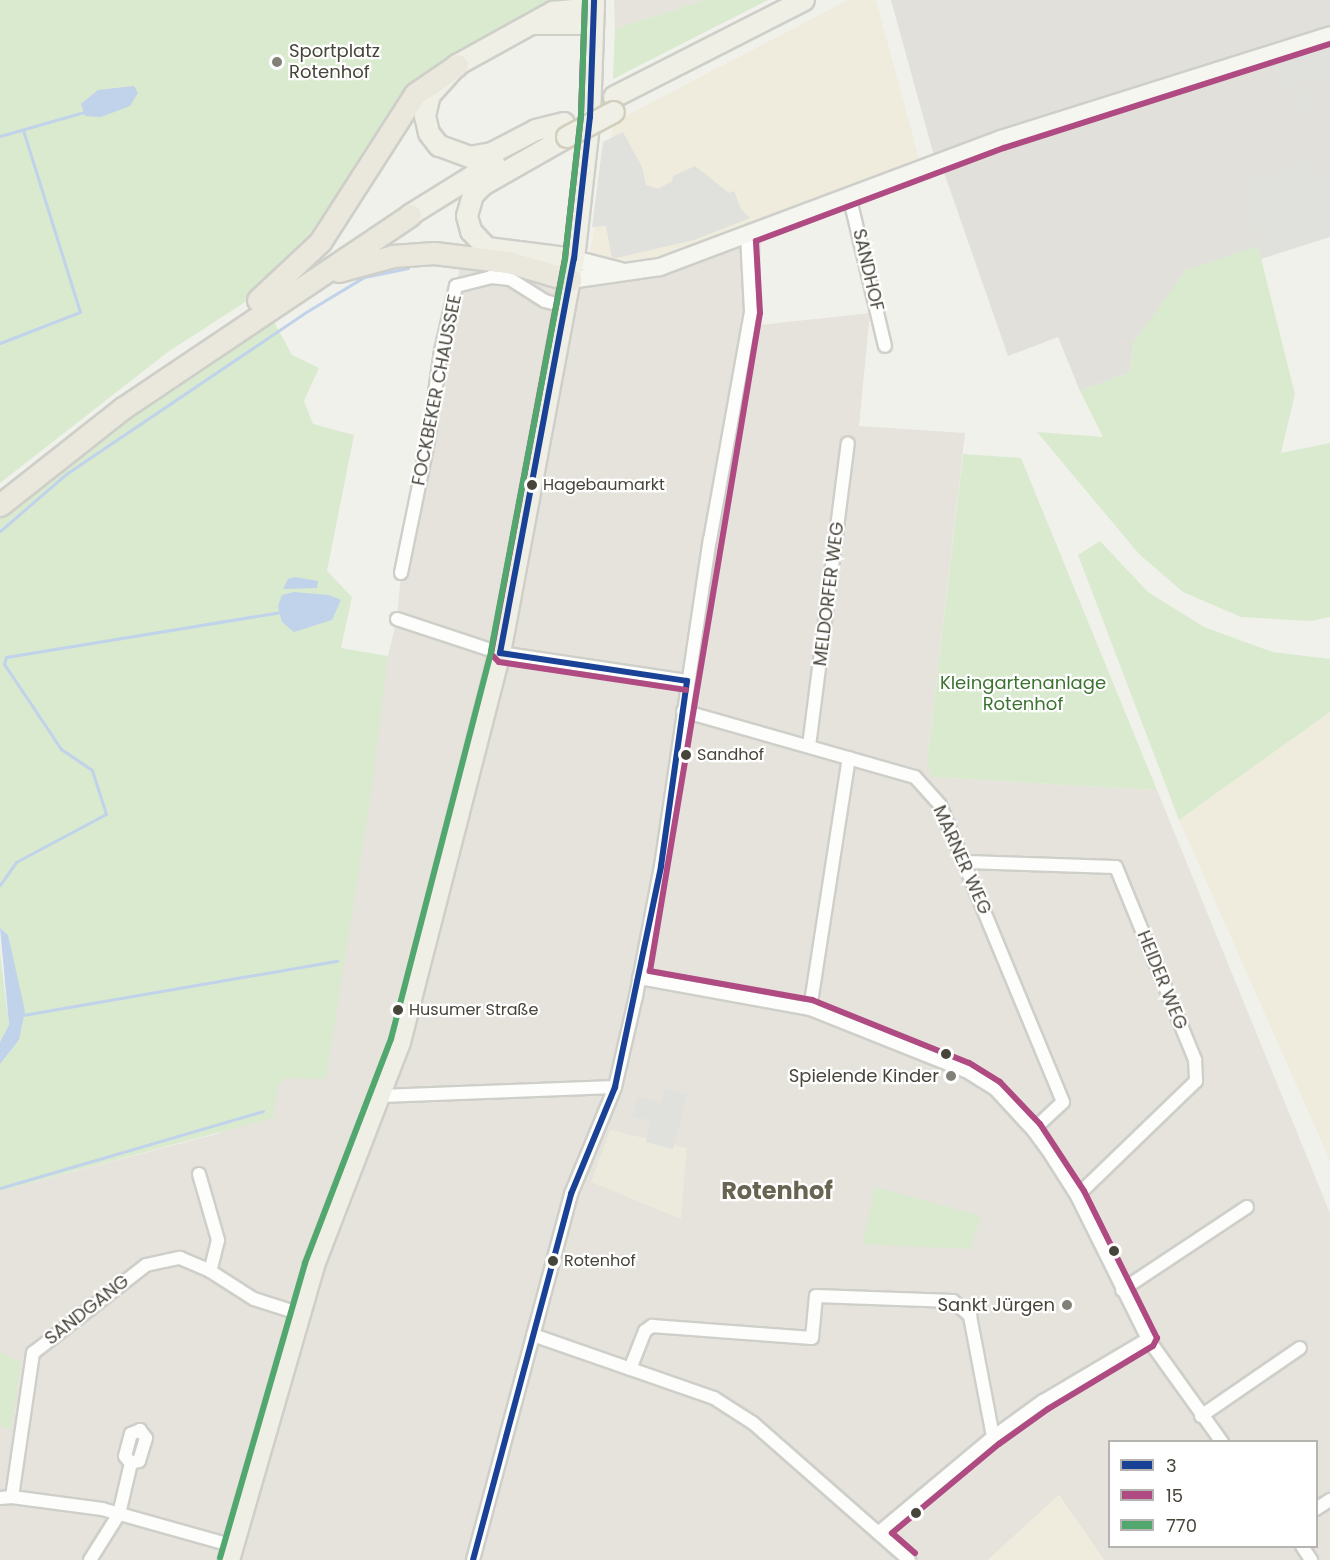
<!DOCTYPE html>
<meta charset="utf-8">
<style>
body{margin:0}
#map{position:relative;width:1330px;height:1560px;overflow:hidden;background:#f1f1ec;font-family:Poppins,sans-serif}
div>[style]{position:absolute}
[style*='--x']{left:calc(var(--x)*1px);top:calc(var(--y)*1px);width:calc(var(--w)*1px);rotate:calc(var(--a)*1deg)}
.residential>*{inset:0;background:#e5e3db}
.commercial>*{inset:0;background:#efecde}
.industrial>*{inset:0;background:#e1e0da}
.education>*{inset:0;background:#ebeadc}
.green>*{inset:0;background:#d9eacf}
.parking>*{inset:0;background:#e0e0dc}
.water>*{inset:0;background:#c1d2eb}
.stream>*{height:3px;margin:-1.5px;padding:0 1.5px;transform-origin:1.5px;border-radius:1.5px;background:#c1d2eb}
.roads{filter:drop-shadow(2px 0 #cfcfca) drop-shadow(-2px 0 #cfcfca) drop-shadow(0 2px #cfcfca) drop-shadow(0 -2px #cfcfca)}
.street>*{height:12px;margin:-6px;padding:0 6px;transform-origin:6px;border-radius:6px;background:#fdfdfc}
.secondary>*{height:16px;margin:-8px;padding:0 8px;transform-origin:8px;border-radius:8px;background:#f6f6f0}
.primary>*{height:20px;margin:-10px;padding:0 10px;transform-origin:10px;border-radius:10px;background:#f0efe6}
.highway>*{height:21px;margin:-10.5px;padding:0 10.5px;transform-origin:10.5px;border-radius:10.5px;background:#eae8dc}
.bridges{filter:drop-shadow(2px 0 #d2cfbc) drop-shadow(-2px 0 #d2cfbc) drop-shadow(0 2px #d2cfbc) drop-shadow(0 -2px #d2cfbc)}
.primary-bridge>*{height:20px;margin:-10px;padding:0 10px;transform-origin:10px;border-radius:10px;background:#f0efe6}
.bus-1>*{height:6px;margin:-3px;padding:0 3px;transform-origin:3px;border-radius:3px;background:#194196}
.bus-2>*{height:6px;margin:-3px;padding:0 3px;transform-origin:3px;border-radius:3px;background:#af4b82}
.bus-3>*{height:6px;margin:-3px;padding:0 3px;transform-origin:3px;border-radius:3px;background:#51a76d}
.dots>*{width:16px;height:16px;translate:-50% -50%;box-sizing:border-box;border:3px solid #fff;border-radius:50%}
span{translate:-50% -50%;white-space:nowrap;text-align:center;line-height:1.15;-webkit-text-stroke:4.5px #fff;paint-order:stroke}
.bus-label{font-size:16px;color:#474439}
.left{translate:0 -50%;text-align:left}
.poi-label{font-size:18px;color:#474439}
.right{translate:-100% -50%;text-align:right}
.street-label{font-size:18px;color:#474439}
.park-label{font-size:18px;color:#3c7331}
.district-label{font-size:24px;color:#686451;font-weight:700}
.legend{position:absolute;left:1108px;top:1440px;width:210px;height:108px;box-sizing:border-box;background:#fff;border:2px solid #b5b4b0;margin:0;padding:8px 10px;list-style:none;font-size:18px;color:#474439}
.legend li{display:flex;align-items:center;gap:12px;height:30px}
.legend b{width:30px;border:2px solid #b5b4b0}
</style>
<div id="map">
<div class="residential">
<i style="clip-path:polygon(614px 0,705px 0,615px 29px)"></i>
<i style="clip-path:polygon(evenodd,761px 241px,760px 325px,870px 313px,859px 426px,965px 433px,927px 763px,931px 777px,1157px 790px,1330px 1213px,1330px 1560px,1104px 1560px,1059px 1495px,988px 1560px,0 1560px,0 1191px,220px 1133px,285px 1078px,397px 619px,401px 573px,461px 261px,536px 277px,681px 265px,761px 241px,1110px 1442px,1316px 1442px,1316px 1546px,1110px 1546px,1110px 1442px)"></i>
</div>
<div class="commercial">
<i style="clip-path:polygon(848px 0,876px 0,920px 162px,650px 259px,588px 262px,614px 122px)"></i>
<i style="clip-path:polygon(1330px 712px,1330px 1161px,1179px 820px)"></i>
<i style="clip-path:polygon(1059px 1495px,1104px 1560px,988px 1560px)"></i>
</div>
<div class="industrial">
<i style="clip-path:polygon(891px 0,1330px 0,1330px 237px,1261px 259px,1258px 246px,1133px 343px,1130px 372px,1080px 391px,1058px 337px,1008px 356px,941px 164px,934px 156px)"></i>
</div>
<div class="education">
<i style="clip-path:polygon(610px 1130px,687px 1148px,681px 1219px,591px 1182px)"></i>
</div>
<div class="green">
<i style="clip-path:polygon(0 0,552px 0,542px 10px,436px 71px,344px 203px,259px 293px,168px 352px,0 483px)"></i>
<i style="clip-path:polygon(705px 0,768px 0,613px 79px,615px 29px)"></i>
<i style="clip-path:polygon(1258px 246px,1295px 394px,1281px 453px,1330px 443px,1330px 617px,1311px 621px,1241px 617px,1183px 592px,1139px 554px,1037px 432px,1103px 437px,1080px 391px,1130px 372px,1133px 343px,1186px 270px)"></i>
<i style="clip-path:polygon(273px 320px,292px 355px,319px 368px,304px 401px,313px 424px,354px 435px,327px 571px,352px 597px,341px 648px,388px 656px,371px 794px,326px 1079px,285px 1078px,279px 1084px,273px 1118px,0 1191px,0 1064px,19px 1040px,8px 935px,0 928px,0 514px,127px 417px)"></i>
<i style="clip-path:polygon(963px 454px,1021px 458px,1157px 790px,931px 777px,927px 763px)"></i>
<i style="clip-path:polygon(1100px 541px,1148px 592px,1204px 627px,1273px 652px,1330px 659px,1330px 712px,1179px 820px,1078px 555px)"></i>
<i style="clip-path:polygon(0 952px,9px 1025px,0 1042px)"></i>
<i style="clip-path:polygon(875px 1187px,981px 1216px,970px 1249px,862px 1244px)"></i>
<i style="clip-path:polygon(0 1352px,21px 1362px,11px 1430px,0 1425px)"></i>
</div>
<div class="parking">
<i style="clip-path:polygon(1307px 50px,1330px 51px,1330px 102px,1319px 75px,1301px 80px,1310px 109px,1297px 113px,1277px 59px)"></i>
<i style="clip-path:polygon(623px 132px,642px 167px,646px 185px,658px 189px,672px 181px,673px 176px,695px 166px,729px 193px,734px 191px,741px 209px,750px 218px,694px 240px,612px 259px,606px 226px,592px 227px,603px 142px)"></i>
<i style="clip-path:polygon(1311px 161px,1316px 177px,1330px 173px,1330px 235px,1264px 255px,1242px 183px)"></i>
<i style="clip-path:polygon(665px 1089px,687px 1095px,673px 1149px,646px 1142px,651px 1121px,632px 1116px,638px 1097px,661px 1103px)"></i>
</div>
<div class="water">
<i style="clip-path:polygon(134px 86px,138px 93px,130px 106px,101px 117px,85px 116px,81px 104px,98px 90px)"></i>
<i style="clip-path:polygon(295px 577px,318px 581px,317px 588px,283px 589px,288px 579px)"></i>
<i style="clip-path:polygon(294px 592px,329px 595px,341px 600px,332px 620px,294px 632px,282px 622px,278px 606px,282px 595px)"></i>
<i style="clip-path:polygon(0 928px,8px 935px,25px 1011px,19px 1040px,0 1064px,0 1042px,9px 1025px)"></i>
</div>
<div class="stream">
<i style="--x:0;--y:136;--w:87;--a:-15.9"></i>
<i style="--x:0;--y:343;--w:86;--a:-21.2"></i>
<i style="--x:80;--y:312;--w:191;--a:-107.4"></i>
<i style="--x:0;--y:531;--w:87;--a:-40.8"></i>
<i style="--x:66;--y:474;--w:290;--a:-34"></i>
<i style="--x:306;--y:312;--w:68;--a:-31.1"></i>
<i style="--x:364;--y:277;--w:45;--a:-11.6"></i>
<i style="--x:0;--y:885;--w:28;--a:-55"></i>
<i style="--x:16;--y:862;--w:102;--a:-28.1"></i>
<i style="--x:106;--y:814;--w:46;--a:-107.7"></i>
<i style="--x:92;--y:770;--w:37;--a:-146"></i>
<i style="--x:61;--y:749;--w:102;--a:-123.8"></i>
<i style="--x:4;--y:664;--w:7;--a:-74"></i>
<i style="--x:6;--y:657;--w:279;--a:-9.3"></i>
<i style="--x:23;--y:1015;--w:319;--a:-9.8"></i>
<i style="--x:0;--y:1188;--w:274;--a:-16.3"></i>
</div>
<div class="roads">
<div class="street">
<i style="--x:849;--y:195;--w:155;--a:76.6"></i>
<i style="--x:401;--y:573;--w:135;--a:-78.4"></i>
<i style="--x:428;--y:441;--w:91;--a:-81.8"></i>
<i style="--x:441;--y:351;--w:67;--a:-77"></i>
<i style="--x:456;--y:286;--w:36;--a:-14"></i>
<i style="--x:491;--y:277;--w:19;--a:6"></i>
<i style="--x:510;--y:279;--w:41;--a:32.2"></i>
<i style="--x:545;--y:301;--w:20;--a:15"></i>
<i style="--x:397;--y:619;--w:108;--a:18.3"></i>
<i style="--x:500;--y:653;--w:189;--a:8.5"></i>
<i style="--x:683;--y:711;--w:241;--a:15.9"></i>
<i style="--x:915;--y:777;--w:38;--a:48"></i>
<i style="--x:940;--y:805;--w:321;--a:67.5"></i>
<i style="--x:1063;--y:1102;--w:41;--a:137"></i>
<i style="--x:809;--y:746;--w:305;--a:-82.7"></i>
<i style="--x:966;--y:862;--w:150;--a:1.9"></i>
<i style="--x:1116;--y:867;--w:209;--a:67.7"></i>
<i style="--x:1195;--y:1060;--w:21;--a:87"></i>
<i style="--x:1196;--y:1081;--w:165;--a:136"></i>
<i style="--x:639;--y:978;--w:174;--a:10.3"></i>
<i style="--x:810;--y:1009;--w:168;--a:21.7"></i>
<i style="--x:966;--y:1071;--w:34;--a:32"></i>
<i style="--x:995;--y:1089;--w:56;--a:47.2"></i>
<i style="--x:1033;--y:1130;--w:31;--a:54"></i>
<i style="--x:1051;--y:1155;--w:49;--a:57.6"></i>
<i style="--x:1077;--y:1196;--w:160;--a:63.6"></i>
<i style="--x:1148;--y:1339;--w:127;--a:54.3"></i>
<i style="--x:810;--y:1009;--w:254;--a:-81.2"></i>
<i style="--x:381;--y:1096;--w:234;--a:-2.2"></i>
<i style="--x:199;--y:1174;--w:69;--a:73.9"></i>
<i style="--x:218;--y:1240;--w:32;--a:104"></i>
<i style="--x:210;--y:1271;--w:52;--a:32.5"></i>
<i style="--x:254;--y:1299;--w:46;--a:17.7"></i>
<i style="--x:1122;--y:1290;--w:150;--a:-33.6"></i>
<i style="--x:533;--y:1335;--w:192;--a:19.2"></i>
<i style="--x:714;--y:1398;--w:46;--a:32.7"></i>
<i style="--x:753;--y:1423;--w:208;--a:41.3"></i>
<i style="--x:630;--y:1369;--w:41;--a:-68.5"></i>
<i style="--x:645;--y:1331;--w:9;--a:-36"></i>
<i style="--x:652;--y:1326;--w:160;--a:4.3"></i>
<i style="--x:812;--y:1338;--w:42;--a:-84.6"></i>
<i style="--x:816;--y:1296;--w:137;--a:2.1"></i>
<i style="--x:953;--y:1301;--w:23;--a:41"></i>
<i style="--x:970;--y:1316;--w:123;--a:79.2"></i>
<i style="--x:1201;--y:1416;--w:120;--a:-34.5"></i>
<i style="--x:140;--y:1430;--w:10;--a:53"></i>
<i style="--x:146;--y:1438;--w:24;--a:107"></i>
<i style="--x:139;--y:1461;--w:8;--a:166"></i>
<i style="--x:131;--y:1463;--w:9;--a:-131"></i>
<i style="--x:125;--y:1456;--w:23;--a:-75"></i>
<i style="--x:131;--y:1434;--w:10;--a:-24"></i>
<i style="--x:12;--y:1497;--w:146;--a:-81.7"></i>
<i style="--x:33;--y:1353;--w:143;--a:-37.9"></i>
<i style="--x:146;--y:1265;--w:35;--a:-12"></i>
<i style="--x:180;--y:1258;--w:33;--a:23"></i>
<i style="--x:0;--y:1498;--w:12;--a:-5"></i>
<i style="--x:12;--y:1497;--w:91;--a:7.6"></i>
<i style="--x:102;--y:1509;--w:137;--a:15.7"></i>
<i style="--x:1316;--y:1509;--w:17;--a:-33"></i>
<i style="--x:878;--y:1533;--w:150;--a:-39.9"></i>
<i style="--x:993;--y:1437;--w:62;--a:-35.8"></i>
<i style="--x:1043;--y:1401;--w:122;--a:-30.6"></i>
<i style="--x:1302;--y:1546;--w:17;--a:57"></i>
<i style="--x:90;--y:1560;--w:54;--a:-57.8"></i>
<i style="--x:119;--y:1514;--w:52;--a:-76.8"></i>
<i style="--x:473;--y:1560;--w:379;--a:-75"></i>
<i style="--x:571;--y:1194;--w:116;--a:-67.6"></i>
<i style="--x:615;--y:1087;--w:93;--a:-77"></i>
<i style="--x:636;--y:996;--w:132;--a:-79.1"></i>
<i style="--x:661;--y:866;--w:330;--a:-81.5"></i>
<i style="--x:710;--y:540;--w:233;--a:-79.8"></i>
<i style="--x:751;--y:311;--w:76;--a:-93"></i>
</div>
<div class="secondary">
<i style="--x:574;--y:259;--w:48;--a:14.6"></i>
<i style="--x:570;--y:280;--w:91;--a:-8.2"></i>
<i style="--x:660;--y:267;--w:364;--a:-20.6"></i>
<i style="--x:1001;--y:139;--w:345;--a:-17.5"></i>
</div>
<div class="primary">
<i style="--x:536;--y:24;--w:57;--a:0"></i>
<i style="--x:614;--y:97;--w:213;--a:-27"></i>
<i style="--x:564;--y:123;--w:29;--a:166"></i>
<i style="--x:536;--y:130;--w:50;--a:152.4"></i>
<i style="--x:492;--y:153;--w:22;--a:170"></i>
<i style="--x:470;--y:157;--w:33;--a:-160"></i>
<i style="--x:439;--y:146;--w:16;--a:-128"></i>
<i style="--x:429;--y:133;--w:17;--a:-103"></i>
<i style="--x:425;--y:116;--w:22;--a:-77"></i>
<i style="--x:430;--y:95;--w:40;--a:-48"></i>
<i style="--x:457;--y:65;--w:110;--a:-28.9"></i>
<i style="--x:553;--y:12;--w:41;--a:-5.6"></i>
<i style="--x:567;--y:137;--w:97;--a:150.3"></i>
<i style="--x:483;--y:185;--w:14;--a:135"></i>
<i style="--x:473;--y:195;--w:22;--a:106"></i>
<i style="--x:467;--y:216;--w:16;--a:75"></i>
<i style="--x:471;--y:231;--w:23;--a:47"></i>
<i style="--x:487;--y:248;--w:88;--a:7.2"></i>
<i style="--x:410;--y:215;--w:99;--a:-31.8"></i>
<i style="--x:229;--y:1560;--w:307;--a:-73.9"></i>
<i style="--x:314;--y:1265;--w:239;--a:-68.9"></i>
<i style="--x:400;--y:1042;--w:402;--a:-75.6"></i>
<i style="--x:500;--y:653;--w:401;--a:-79.4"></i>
<i style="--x:574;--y:259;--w:143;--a:-83.6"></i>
<i style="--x:590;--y:117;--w:117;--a:-88"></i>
</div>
<div class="highway">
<i style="--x:339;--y:271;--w:56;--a:-15.5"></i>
<i style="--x:393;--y:256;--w:41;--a:-4.2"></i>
<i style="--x:434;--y:253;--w:75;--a:6.9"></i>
<i style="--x:508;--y:262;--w:65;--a:16.2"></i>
<i style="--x:258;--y:300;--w:85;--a:-43.1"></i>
<i style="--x:320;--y:242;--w:176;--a:-57.3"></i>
<i style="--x:415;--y:94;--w:51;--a:-34.6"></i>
<i style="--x:0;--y:505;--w:157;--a:-38.3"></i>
<i style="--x:123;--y:408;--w:346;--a:-33.9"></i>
</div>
</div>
<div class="bridges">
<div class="primary-bridge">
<i style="--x:567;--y:137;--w:53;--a:-28"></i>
</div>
</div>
<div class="bus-1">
<i style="--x:500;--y:653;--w:401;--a:-79.4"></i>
<i style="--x:574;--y:259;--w:143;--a:-83.6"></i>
<i style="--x:590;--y:117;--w:117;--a:-88"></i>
<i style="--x:500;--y:653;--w:189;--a:8.5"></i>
<i style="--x:473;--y:1560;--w:379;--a:-75"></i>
<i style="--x:571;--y:1194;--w:116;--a:-67.6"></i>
<i style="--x:615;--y:1087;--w:226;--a:-78.2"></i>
<i style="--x:661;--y:866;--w:187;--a:-82"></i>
</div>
<div class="bus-2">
<i style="--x:585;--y:0;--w:116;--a:92"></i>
<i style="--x:581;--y:116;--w:143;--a:96.4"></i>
<i style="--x:565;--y:258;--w:403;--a:100.6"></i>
<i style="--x:491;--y:654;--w:11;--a:45"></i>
<i style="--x:499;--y:662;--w:189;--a:8.5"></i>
<i style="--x:915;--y:1553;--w:30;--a:-139"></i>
<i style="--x:892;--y:1533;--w:139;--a:-39.8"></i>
<i style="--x:999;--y:1444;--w:60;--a:-35.5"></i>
<i style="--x:1048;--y:1409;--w:122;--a:-31"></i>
<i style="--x:1153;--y:1346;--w:9;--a:-63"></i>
<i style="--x:1157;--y:1338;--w:164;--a:-116.4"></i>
<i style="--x:1084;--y:1191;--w:80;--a:-123.3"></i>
<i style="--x:1040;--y:1124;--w:58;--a:-133.6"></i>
<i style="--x:1000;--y:1082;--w:36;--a:-148"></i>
<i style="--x:969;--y:1063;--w:169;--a:-158.1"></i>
<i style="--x:812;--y:1000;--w:165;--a:-169.9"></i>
<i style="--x:650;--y:971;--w:667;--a:-80.51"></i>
<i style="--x:760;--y:313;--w:72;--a:-93.2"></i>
<i style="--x:756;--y:241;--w:265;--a:-20.6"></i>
<i style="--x:1004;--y:148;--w:342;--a:-17.7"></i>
</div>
<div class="bus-3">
<i style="--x:220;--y:1558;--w:307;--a:-73.9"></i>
<i style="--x:305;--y:1263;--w:240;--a:-69"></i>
<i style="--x:391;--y:1039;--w:401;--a:-75.5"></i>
<i style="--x:491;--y:651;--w:400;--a:-79.3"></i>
<i style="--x:565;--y:258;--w:143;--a:-83.6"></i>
<i style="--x:581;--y:116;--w:116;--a:-88"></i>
</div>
<div class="dots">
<i style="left:277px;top:62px;background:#828178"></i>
<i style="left:532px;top:485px;background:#474439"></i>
<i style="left:686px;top:755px;background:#474439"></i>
<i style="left:398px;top:1010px;background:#474439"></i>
<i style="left:946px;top:1054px;background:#474439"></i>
<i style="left:951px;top:1076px;background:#828178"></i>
<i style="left:1114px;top:1251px;background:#474439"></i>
<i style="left:553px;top:1261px;background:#474439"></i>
<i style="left:1067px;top:1305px;background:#828178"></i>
<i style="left:916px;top:1513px;background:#474439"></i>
</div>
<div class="bus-label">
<span class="left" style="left:543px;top:485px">Hagebaumarkt</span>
<span class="left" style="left:697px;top:755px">Sandhof</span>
<span class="left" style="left:409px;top:1010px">Husumer Straße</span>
<span class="left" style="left:564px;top:1261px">Rotenhof</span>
</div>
<div class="poi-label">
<span class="left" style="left:289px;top:62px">Sportplatz<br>Rotenhof</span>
<span class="right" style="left:939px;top:1076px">Spielende Kinder</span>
<span class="right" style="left:1055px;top:1305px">Sankt Jürgen</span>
</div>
<div class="street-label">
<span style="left:868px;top:270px;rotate:77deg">SANDHOF</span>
<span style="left:437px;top:390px;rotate:-79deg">FOCKBEKER CHAUSSEE</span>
<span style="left:829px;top:594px;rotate:-83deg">MELDORFER WEG</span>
<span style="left:962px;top:860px;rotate:66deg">MARNER WEG</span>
<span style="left:1162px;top:980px;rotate:68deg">HEIDER WEG</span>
<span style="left:87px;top:1310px;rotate:-38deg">SANDGANG</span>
</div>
<div class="park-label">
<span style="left:1023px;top:694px">Kleingartenanlage<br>Rotenhof</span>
</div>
<div class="district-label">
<span style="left:777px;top:1191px">Rotenhof</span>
</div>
<ul class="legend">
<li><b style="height:8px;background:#194196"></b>3</li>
<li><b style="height:8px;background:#af4b82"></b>15</li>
<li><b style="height:8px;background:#51a76d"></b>770</li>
</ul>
</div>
